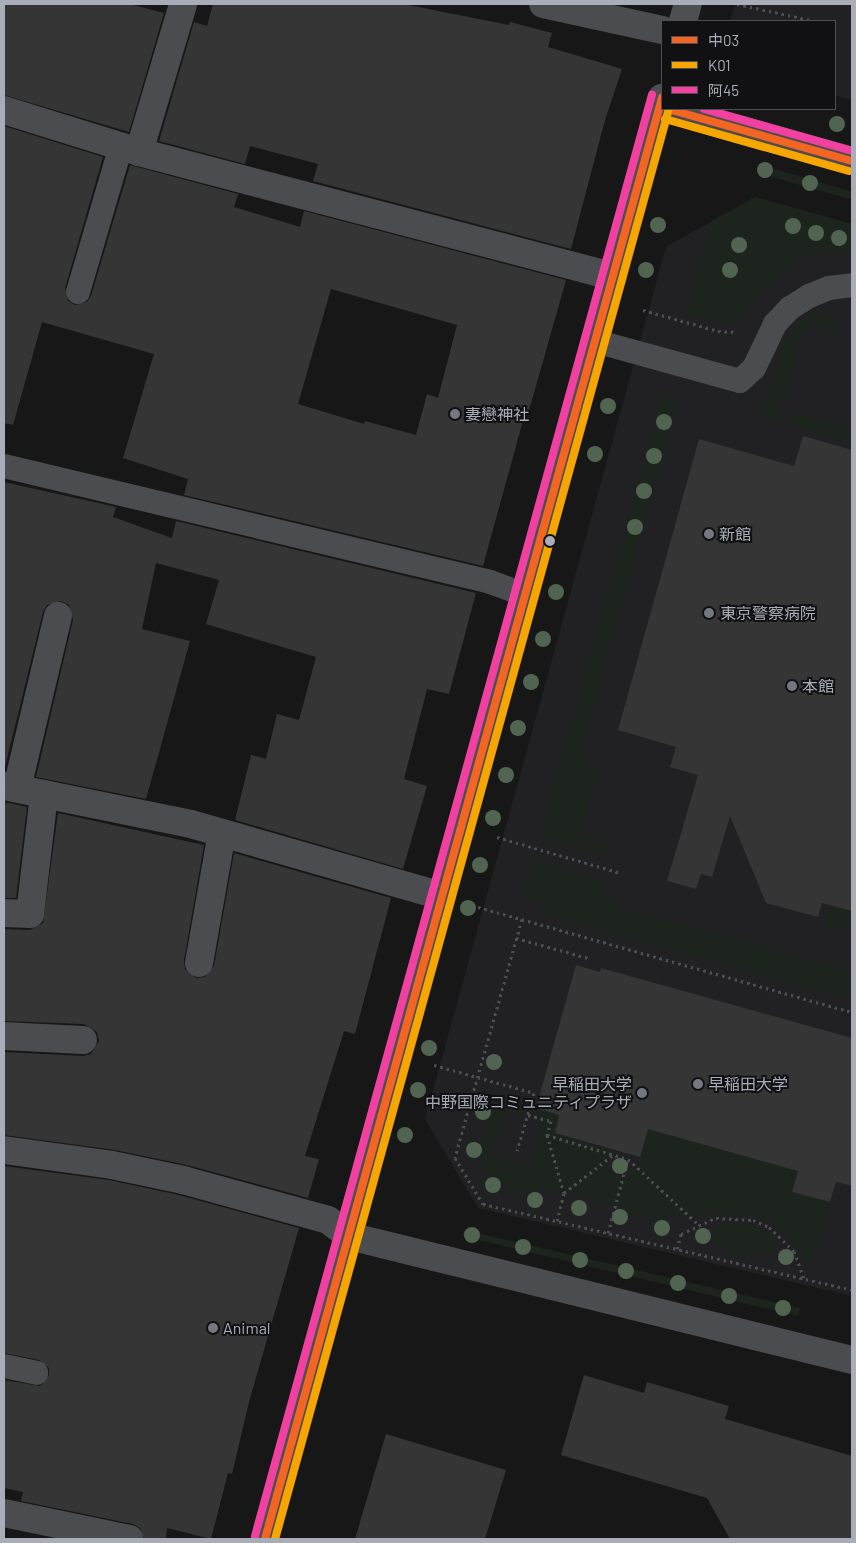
<!DOCTYPE html>
<meta charset="utf-8">
<style>
body{margin:0}
#map{position:relative;width:856px;height:1543px;overflow:hidden;background:#171717;font-family:Barlow,"Noto Sans JP",sans-serif}
div>[style]{position:absolute}
[style*='--x']{left:calc(var(--x)*1px);top:calc(var(--y)*1px);width:calc(var(--w)*1px);rotate:calc(var(--a)*1deg)}
.built>*{inset:0;background:#212123}
.green>*{inset:0;background:#1d241e;transform-origin:0 0}
.building>*{inset:0;background:#353536}
.path>*{height:3px;margin-top:-1.5px;transform-origin:0;background:repeating-linear-gradient(90deg,#4d4e52 0 2.5px,transparent 0 6.5px)}
.service>*{height:24px;margin:-12px;padding:0 12px;transform-origin:12px;border-radius:12px;background:#4b4c50}
.minor>*{height:28px;margin:-14px;padding:0 14px;transform-origin:14px;border-radius:14px;background:#4b4c50}
.tertiary>*{height:28px;margin:-14px;padding:0 14px;transform-origin:14px;border-radius:14px;background:#4b4c50}
.primary>*{height:28px;margin:-14px;padding:0 14px;transform-origin:14px;border-radius:14px;background:#4d4f52}
.bus-1>*{height:8px;margin:-4px;padding:0 4px;transform-origin:4px;border-radius:4px;background:#f26522}
.bus-2>*{height:8px;margin:-4px;padding:0 4px;transform-origin:4px;border-radius:4px;background:#f7a600}
.bus-3>*{height:8px;margin:-4px;padding:0 4px;transform-origin:4px;border-radius:4px;background:#f240a1}
.trees>*{width:16px;height:16px;margin:-8px;border-radius:50%;background:#506451}
.dots>*{width:14px;height:14px;translate:-50% -50%;box-sizing:border-box;border:2px solid #111113;border-radius:50%}
span{translate:-50% -50%;white-space:nowrap;text-align:center;line-height:1.15;-webkit-text-stroke:4px #111113;paint-order:stroke}
.poi-label{font-size:16px;color:#a8adb8}
.left{translate:0 -50%;text-align:left}
.right{translate:-100% -50%;text-align:right}
.frame{position:absolute;inset:0;border:5px solid #a8adb8;pointer-events:none}
.legend{position:absolute;left:661px;top:20px;width:175px;height:90px;box-sizing:border-box;background:#111113;border:1px solid #4d4f55;margin:0;padding:6px 9px;list-style:none;font-size:15px;color:#a8adb8}
.legend li{display:flex;align-items:center;gap:10px;height:25px}
.legend b{width:25px;border:1px solid #4d4f55}
</style>
<div id="map">
<div class="built">
<i style="clip-path:polygon(735px 4px,852px 4px,852px 100px,835px 95px,835px 21px,730px 21px)"></i>
<i style="clip-path:polygon(755px 197px,852px 224px,852px 1296px,478px 1208px,425px 1119px,666px 247px)"></i>
</div>
<div class="green">
<i style="left:760px;top:165px;width:96px;height:8px;rotate:16deg"></i>
<i style="clip-path:polygon(755px 197px,852px 224px,852px 250px,827px 254px,825px 249px,799px 259px,800px 262px,765px 286px,733px 325px,686px 314px,712px 221px)"></i>
<i style="clip-path:polygon(820px 311px,833px 316px,837px 332px,806px 323px,778px 421px,762px 416px,783px 347px,800px 323px)"></i>
<i style="clip-path:polygon(663px 396px,672px 398px,676px 408px,581px 748px,599px 778px,596px 779px,580px 833px,609px 842px,606px 856px,540px 837px)"></i>
<i style="clip-path:polygon(792px 412px,852px 429px,852px 442px,793px 425px,794px 421px,789px 420px)"></i>
<i style="clip-path:polygon(533px 860px,602px 880px,610px 898px,629px 910px,852px 971px,852px 1000px,541px 913px,544px 901px,524px 896px)"></i>
<i style="clip-path:polygon(832px 906px,852px 911px,852px 933px,827px 926px)"></i>
<i style="clip-path:polygon(512px 1099px,523px 1106px,521px 1115px,505px 1111px,492px 1155px,531px 1167px,544px 1122px,533px 1118px,536px 1108px,559px 1115px,555px 1133px,612px 1149px,605px 1174px,631px 1181px,648px 1129px,798px 1171px,792px 1192px,830px 1202px,811px 1267px,785px 1233px,771px 1222px,754px 1215px,712px 1214px,664px 1219px,632px 1214px,567px 1191px,511px 1191px,493px 1177px,482px 1160px,481px 1144px,498px 1104px)"></i>
<i style="clip-path:polygon(723px 1223px,746px 1223px,769px 1232px,776px 1239px,776px 1250px,766px 1257px,765px 1252px,748px 1253px,747px 1258px,730px 1253px,715px 1241px,717px 1228px)"></i>
<i style="clip-path:polygon(464px 1230px,800px 1308px,798px 1316px,462px 1236px)"></i>
</div>
<div class="building">
<i style="clip-path:polygon(4px 4px,130px 4px,164px 13px,129px 132px,4px 95px)"></i>
<i style="clip-path:polygon(213px 4px,403px 4px,509px 25px,510px 22px,552px 33px,548px 47px,622px 69px,605px 120px,571px 249px,313px 181px,318px 164px,250px 146px,245px 164px,159px 141px,194px 22px,207px 26px)"></i>
<i style="clip-path:polygon(evenodd,4px 126px,103px 157px,65px 288px,68px 301px,75px 305px,87px 302px,91px 296px,130px 165px,238px 194px,234px 207px,300px 227px,304px 211px,566px 280px,528px 414px,525px 413px,483px 566px,184px 495px,188px 479px,123px 458px,154px 354px,42px 322px,13px 425px,4px 423px,4px 126px,331px 289px,457px 325px,438px 398px,427px 394px,416px 435px,365px 421px,364px 424px,298px 404px,331px 289px)"></i>
<i style="clip-path:polygon(803px 436px,852px 450px,852px 911px,822px 903px,818px 917px,766px 903px,730px 816px,712px 877px,701px 874px,696px 889px,667px 881px,698px 775px,670px 767px,676px 747px,618px 730px,699px 439px,794px 466px)"></i>
<i style="clip-path:polygon(4px 482px,116px 507px,113px 517px,172px 538px,176px 521px,476px 593px,449px 694px,427px 689px,404px 779px,427px 786px,403px 869px,235px 820px,251px 755px,266px 759px,277px 714px,299px 720px,316px 657px,206px 624px,219px 580px,156px 563px,142px 629px,190px 641px,146px 799px,36px 777px,73px 620px,69px 605px,61px 601px,47px 605px,43px 612px,4px 771px)"></i>
<i style="clip-path:polygon(4px 802px,27px 807px,16px 898px,4px 898px)"></i>
<i style="clip-path:polygon(58px 813px,204px 845px,184px 960px,185px 969px,196px 978px,205px 977px,214px 966px,234px 853px,391px 898px,355px 1034px,344px 1031px,305px 1156px,319px 1159px,308px 1198px,187px 1165px,115px 1150px,4px 1135px,4px 1052px,83px 1056px,91px 1054px,99px 1041px,97px 1032px,84px 1024px,4px 1021px,4px 929px,30px 930px,43px 923px)"></i>
<i style="clip-path:polygon(576px 965px,600px 972px,601px 968px,852px 1038px,852px 1186px,836px 1182px,830px 1202px,792px 1192px,798px 1171px,648px 1129px,640px 1157px,555px 1133px,559px 1115px,536px 1108px)"></i>
<i style="clip-path:polygon(4px 1166px,109px 1180px,179px 1195px,299px 1228px,249px 1402px,232px 1474px,228px 1473px,211px 1539px,167px 1528px,166px 1539px,144px 1539px,140px 1528px,133px 1524px,21px 1501px,23px 1492px,4px 1488px,4px 1380px,40px 1386px,49px 1375px,49px 1368px,39px 1360px,4px 1353px)"></i>
<i style="clip-path:polygon(584px 1375px,644px 1393px,647px 1382px,729px 1406px,725px 1419px,852px 1456px,852px 1539px,730px 1539px,707px 1498px,561px 1455px)"></i>
<i style="clip-path:polygon(386px 1434px,506px 1470px,485px 1539px,355px 1539px)"></i>
</div>
<div class="path">
<i style="--x:737;--y:4;--w:80;--a:12.3"></i>
<i style="--x:643;--y:310;--w:78;--a:15.6"></i>
<i style="--x:718;--y:331;--w:17;--a:3"></i>
<i style="--x:497;--y:837;--w:129;--a:16.2"></i>
<i style="--x:478;--y:907;--w:388;--a:15.7"></i>
<i style="--x:522;--y:919;--w:248;--a:105.7"></i>
<i style="--x:455;--y:1158;--w:54;--a:58.7"></i>
<i style="--x:483;--y:1204;--w:379;--a:13.1"></i>
<i style="--x:516;--y:938;--w:75;--a:15.5"></i>
<i style="--x:434;--y:1065;--w:104;--a:15.6"></i>
<i style="--x:534;--y:1093;--w:60;--a:106.3"></i>
<i style="--x:528;--y:1115;--w:24;--a:15"></i>
<i style="--x:551;--y:1121;--w:15;--a:106"></i>
<i style="--x:547;--y:1135;--w:84;--a:16.5"></i>
<i style="--x:628;--y:1159;--w:97;--a:42.9"></i>
<i style="--x:547;--y:1135;--w:60;--a:73.7"></i>
<i style="--x:564;--y:1193;--w:62;--a:-37.8"></i>
<i style="--x:557;--y:1221;--w:29;--a:-76"></i>
<i style="--x:608;--y:1233;--w:77;--a:-74.9"></i>
<i style="--x:677;--y:1249;--w:16;--a:-75"></i>
<i style="--x:681;--y:1234;--w:38;--a:-25"></i>
<i style="--x:716;--y:1218;--w:37;--a:3"></i>
<i style="--x:753;--y:1220;--w:17;--a:24"></i>
<i style="--x:769;--y:1227;--w:35;--a:44"></i>
<i style="--x:794;--y:1251;--w:29;--a:70"></i>
</div>
<div class="service">
<i style="--x:78;--y:292;--w:152;--a:-73.6"></i>
<i style="--x:595;--y:341;--w:150;--a:15.4"></i>
<i style="--x:740;--y:381;--w:19;--a:-43"></i>
<i style="--x:754;--y:368;--w:49;--a:-64.5"></i>
<i style="--x:775;--y:324;--w:22;--a:-47"></i>
<i style="--x:790;--y:308;--w:22;--a:-32"></i>
<i style="--x:809;--y:296;--w:22;--a:-22"></i>
<i style="--x:829;--y:288;--w:23;--a:-7"></i>
<i style="--x:4;--y:466;--w:500;--a:13.4"></i>
<i style="--x:490;--y:582;--w:37;--a:20"></i>
<i style="--x:4;--y:1366;--w:33;--a:12"></i>
</div>
<div class="minor">
<i style="--x:543;--y:4;--w:122;--a:12.3"></i>
<i style="--x:4;--y:110;--w:141;--a:17.3"></i>
<i style="--x:139;--y:152;--w:490;--a:14.7"></i>
<i style="--x:139;--y:152;--w:154;--a:-73.4"></i>
<i style="--x:4;--y:786;--w:191;--a:11.5"></i>
<i style="--x:191;--y:824;--w:261;--a:16"></i>
<i style="--x:17;--y:788;--w:177;--a:-76.6"></i>
<i style="--x:4;--y:913;--w:26;--a:2"></i>
<i style="--x:30;--y:914;--w:121;--a:-83.3"></i>
<i style="--x:199;--y:963;--w:132;--a:-80"></i>
<i style="--x:4;--y:1036;--w:79;--a:2.9"></i>
<i style="--x:4;--y:1150;--w:109;--a:7.9"></i>
<i style="--x:112;--y:1165;--w:73;--a:11.9"></i>
<i style="--x:183;--y:1180;--w:150;--a:15.4"></i>
<i style="--x:328;--y:1220;--w:26;--a:37"></i>
<i style="--x:4;--y:1513;--w:128;--a:11.7"></i>
</div>
<div class="tertiary">
<i style="--x:668;--y:109;--w:191;--a:15.8"></i>
<i style="--x:349;--y:1236;--w:518;--a:13.85"></i>
</div>
<div class="primary">
<i style="--x:683;--y:21;--w:18;--a:-74"></i>
<i style="--x:265;--y:1539;--w:1495;--a:-74.6"></i>
</div>
<div class="bus-1">
<i style="--x:668;--y:109;--w:191;--a:15.8"></i>
<i style="--x:265;--y:1539;--w:1495;--a:-74.6"></i>
</div>
<div class="bus-2">
<i style="--x:665;--y:119;--w:191;--a:15.8"></i>
<i style="--x:275;--y:1539;--w:1483;--a:-74.6"></i>
</div>
<div class="bus-3">
<i style="--x:704;--y:109;--w:154;--a:15.8"></i>
<i style="--x:255;--y:1536;--w:1495;--a:-74.6"></i>
</div>
<div class="trees">
<i style="left:837px;top:124px"></i>
<i style="left:765px;top:170px"></i>
<i style="left:810px;top:183px"></i>
<i style="left:658px;top:225px"></i>
<i style="left:793px;top:226px"></i>
<i style="left:816px;top:233px"></i>
<i style="left:839px;top:238px"></i>
<i style="left:739px;top:245px"></i>
<i style="left:646px;top:270px"></i>
<i style="left:730px;top:270px"></i>
<i style="left:608px;top:406px"></i>
<i style="left:664px;top:422px"></i>
<i style="left:595px;top:454px"></i>
<i style="left:654px;top:456px"></i>
<i style="left:644px;top:491px"></i>
<i style="left:635px;top:527px"></i>
<i style="left:556px;top:592px"></i>
<i style="left:543px;top:639px"></i>
<i style="left:531px;top:682px"></i>
<i style="left:518px;top:728px"></i>
<i style="left:506px;top:775px"></i>
<i style="left:493px;top:818px"></i>
<i style="left:480px;top:865px"></i>
<i style="left:468px;top:908px"></i>
<i style="left:429px;top:1048px"></i>
<i style="left:494px;top:1062px"></i>
<i style="left:418px;top:1090px"></i>
<i style="left:483px;top:1112px"></i>
<i style="left:405px;top:1135px"></i>
<i style="left:474px;top:1150px"></i>
<i style="left:620px;top:1166px"></i>
<i style="left:493px;top:1185px"></i>
<i style="left:535px;top:1200px"></i>
<i style="left:579px;top:1208px"></i>
<i style="left:620px;top:1217px"></i>
<i style="left:662px;top:1228px"></i>
<i style="left:472px;top:1235px"></i>
<i style="left:703px;top:1236px"></i>
<i style="left:523px;top:1247px"></i>
<i style="left:786px;top:1257px"></i>
<i style="left:580px;top:1260px"></i>
<i style="left:626px;top:1271px"></i>
<i style="left:678px;top:1283px"></i>
<i style="left:729px;top:1296px"></i>
<i style="left:783px;top:1308px"></i>
</div>
<div class="dots">
<i style="left:455px;top:414px;background:#757880"></i>
<i style="left:709px;top:534px;background:#757880"></i>
<i style="left:550px;top:541px;background:#a8adb8"></i>
<i style="left:709px;top:613px;background:#757880"></i>
<i style="left:792px;top:686px;background:#757880"></i>
<i style="left:698px;top:1084px;background:#757880"></i>
<i style="left:642px;top:1093px;background:#757880"></i>
<i style="left:213px;top:1328px;background:#757880"></i>
</div>
<div class="poi-label">
<span class="left" style="left:465px;top:414px">妻戀神社</span>
<span class="left" style="left:719px;top:534px">新館</span>
<span class="left" style="left:720px;top:613px">東京警察病院</span>
<span class="left" style="left:802px;top:686px">本館</span>
<span class="right" style="left:632px;top:1093px">早稲田大学<br>中野国際コミュニティプラザ</span>
<span class="left" style="left:708px;top:1084px">早稲田大学</span>
<span class="left" style="left:223px;top:1328px">Animal</span>
</div>
<div class="frame"></div>
<ul class="legend">
<li><b style="height:6px;background:#f26522"></b>中03</li>
<li><b style="height:6px;background:#f7a600"></b>K01</li>
<li><b style="height:6px;background:#f240a1"></b>阿45</li>
</ul>
</div>
